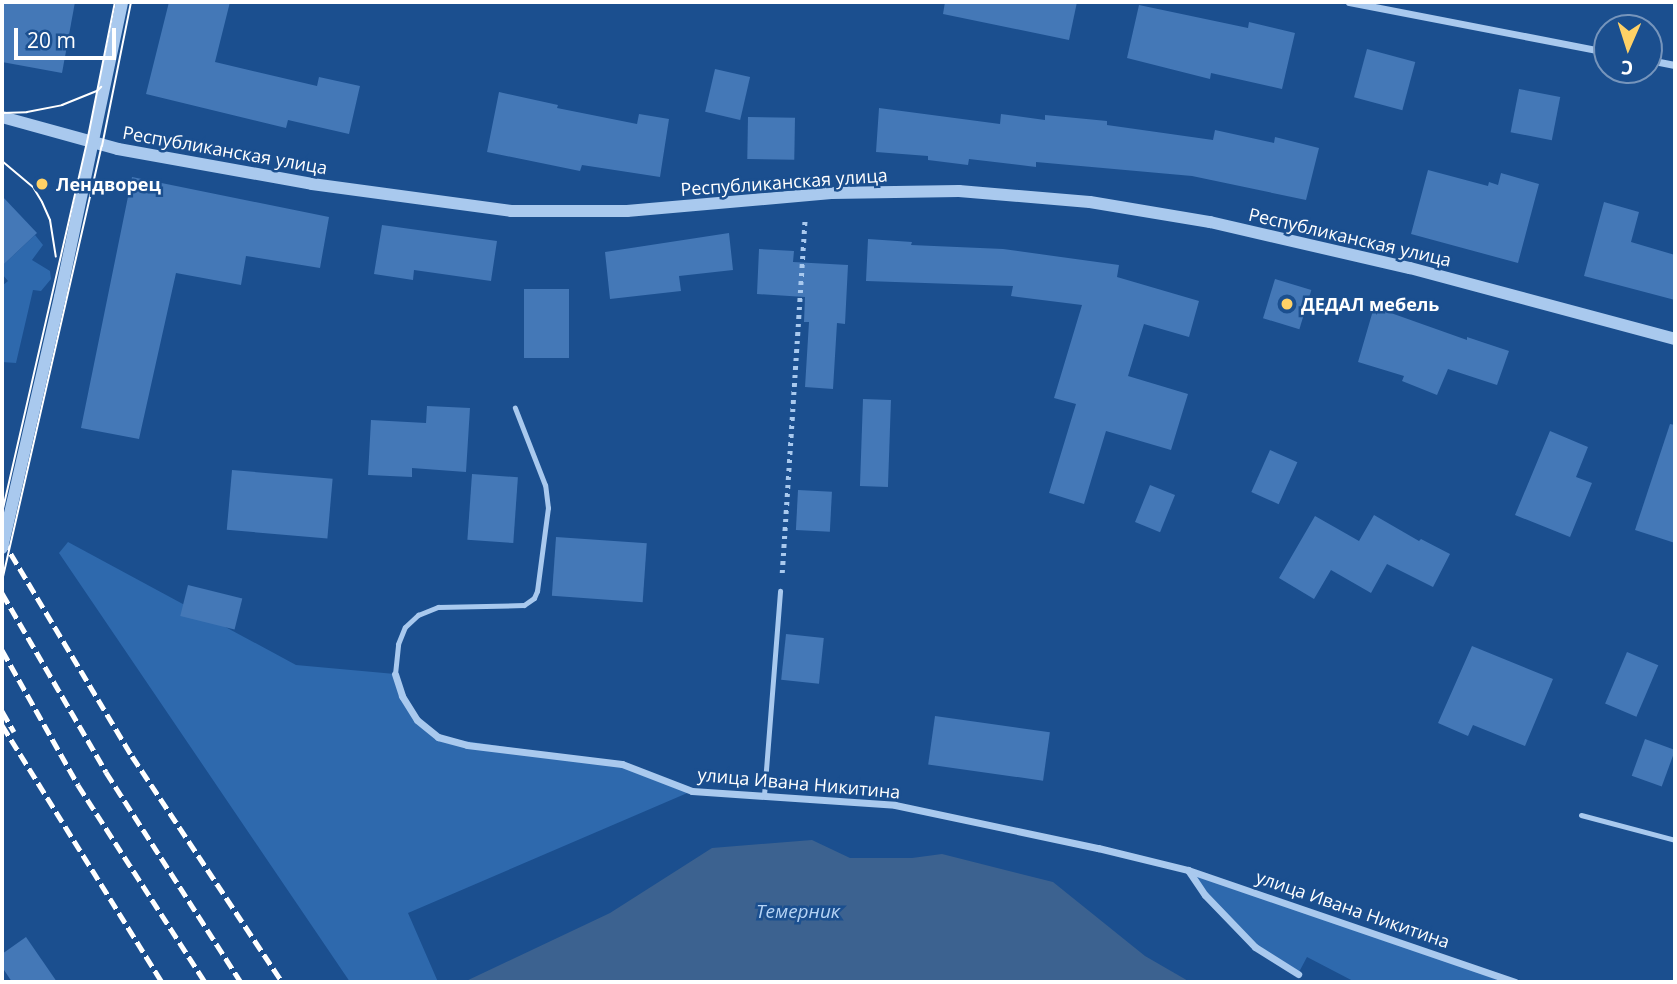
<!DOCTYPE html>
<meta charset="utf-8">
<style>
body{margin:0}
#map{position:relative;width:1677px;height:984px;overflow:hidden;background:#1b4f8f;font-family:"Open Sans",sans-serif}
div>[style]{position:absolute}
[style*='--x']{left:calc(var(--x)*1px);top:calc(var(--y)*1px);width:calc(var(--w)*1px);rotate:calc(var(--a)*1deg)}
.green>*{inset:0;background:#2e69ad}
.water>*{inset:0;background:#3c6290}
.building>*{inset:0;background:#4478b7;transform-origin:0 0}
.path>*{height:4.5px;margin-top:-2.25px;transform-origin:0;background:repeating-linear-gradient(90deg,#a9c9ee 0 3.5px,transparent 0 8.5px)}
.service>*{height:5px;margin:-2.5px;padding:0 2.5px;transform-origin:2.5px;border-radius:2.5px;background:#a9c9ee}
.minor>*{height:7px;margin:-3.5px;padding:0 3.5px;transform-origin:3.5px;border-radius:3.5px;background:#a9c9ee}
.tertiary>*{height:12px;margin:-6px;padding:0 6px;transform-origin:6px;border-radius:6px;background:#a9c9ee}
.tram>*{height:2px;margin:-1px;padding:0 1px;transform-origin:1px;border-radius:1px;background:#fff}
.rail>*{height:5px;margin-top:-2.5px;transform-origin:0;background:repeating-linear-gradient(90deg,#fff 0 12px,transparent 0 17px)}
.tertiary-bridge>*{height:12px;margin:-6px;padding:0 6px;transform-origin:6px;border-radius:6px;background:#a9c9ee}
.dots>*{width:19px;height:19px;translate:-50% -50%;box-sizing:border-box;border:4px solid #1b4f8f;border-radius:50%}
span{translate:-50% -50%;white-space:nowrap;text-align:center;line-height:1.15;-webkit-text-stroke:5px #1b4f8f;paint-order:stroke}
.street-label{font-size:18px;color:#fff}
.poi-label{font-size:18px;color:#fff;font-weight:700}
.left{translate:0 -50%;text-align:left}
.water-label{font-size:19px;color:#b5d3f5;font-style:italic}
.frame{position:absolute;inset:0;border:4px solid #fff;pointer-events:none}
.north{position:absolute;left:1593px;top:14px;width:70px;height:70px;box-sizing:border-box;background:#1b4f8f;border:2px solid #7695bc;border-radius:50%;rotate:183deg;font-size:19px;font-weight:700;line-height:28px;text-align:center;color:#fff}
.north::after{content:'';display:block;margin:auto;width:24px;height:32px;background:#ffd166;clip-path:polygon(50% 0,100% 100%,50% 72%,0 100%)}
.scale{position:absolute;left:14px;top:28px;width:102px;height:32px;box-sizing:border-box;border:4px solid #fff;border-top:0;padding-left:9px;font-size:21px;line-height:24px;white-space:nowrap;color:#fff;-webkit-text-stroke:5px #1b4f8f;paint-order:stroke}
</style>
<div id="map">
<div class="green">
<i style="clip-path:polygon(35px 235px,43px 245px,32px 260px,50px 271px,51px 279px,41px 291px,33px 290px,16px 363px,2px 362px,2px 286px,8px 281px,2px 274px,2px 266px)"></i>
<i style="clip-path:polygon(68px 542px,296px 665px,395px 674px,417px 720px,438px 737px,622px 764px,692px 791px,408px 913px,438px 982px,350px 982px,59px 553px)"></i>
<i style="clip-path:polygon(1188px 870px,1515px 982px,1355px 982px,1307px 957px,1298px 974px,1255px 947px)"></i>
</div>
<div class="water">
<i style="clip-path:polygon(812px 840px,850px 858px,912px 858px,942px 854px,1053px 882px,1145px 956px,1190px 982px,464px 982px,610px 913px,712px 848px)"></i>
</div>
<div class="building">
<i style="clip-path:polygon(2px 2px,75px 2px,62px 73px,2px 62px)"></i>
<i style="clip-path:polygon(169px 2px,230px 2px,215px 62px,317px 86px,319px 77px,360px 86px,349px 134px,288px 120px,286px 128px,146px 94px)"></i>
<i style="clip-path:polygon(945px 2px,1077px 2px,1069px 40px,943px 14px)"></i>
<i style="clip-path:polygon(1139px 5px,1248px 28px,1249px 22px,1295px 33px,1282px 89px,1211px 73px,1210px 79px,1127px 58px)"></i>
<i style="left:1367px;top:49px;width:50px;height:50px;rotate:15deg"></i>
<i style="left:715px;top:69px;width:36px;height:44px;rotate:13deg"></i>
<i style="left:1519px;top:89px;width:42px;height:44px;rotate:11deg"></i>
<i style="clip-path:polygon(499px 92px,558px 105px,557px 108px,637px 124px,639px 114px,669px 119px,660px 177px,582px 165px,580px 171px,487px 152px)"></i>
<i style="clip-path:polygon(879px 108px,1000px 124px,1001px 114px,1045px 120px,1045px 115px,1107px 121px,1107px 125px,1213px 140px,1215px 130px,1274px 143px,1275px 137px,1319px 148px,1306px 200px,1192px 176px,1036px 162px,1036px 167px,969px 159px,968px 165px,928px 160px,928px 156px,876px 152px)"></i>
<i style="left:748px;top:117px;width:47px;height:42px;rotate:1deg"></i>
<i style="clip-path:polygon(1428px 170px,1488px 186px,1489px 182px,1498px 185px,1501px 173px,1539px 184px,1518px 263px,1411px 234px)"></i>
<i style="clip-path:polygon(132px 177px,329px 217px,320px 268px,246px 256px,241px 285px,176px 273px,139px 439px,81px 428px)"></i>
<i style="clip-path:polygon(2px 196px,37px 233px,2px 266px)"></i>
<i style="clip-path:polygon(1604px 202px,1639px 212px,1631px 242px,1675px 255px,1675px 300px,1584px 276px)"></i>
<i style="clip-path:polygon(382px 225px,497px 241px,491px 281px,414px 270px,413px 280px,374px 274px)"></i>
<i style="clip-path:polygon(729px 233px,733px 270px,679px 276px,681px 291px,610px 299px,605px 252px)"></i>
<i style="clip-path:polygon(868px 239px,912px 242px,911px 245px,1003px 249px,1119px 265px,1117px 277px,1199px 301px,1189px 337px,1144px 324px,1128px 376px,1188px 394px,1171px 450px,1106px 431px,1084px 504px,1049px 493px,1076px 404px,1054px 398px,1082px 305px,1011px 296px,1013px 286px,866px 281px)"></i>
<i style="clip-path:polygon(759px 249px,794px 251px,793px 262px,848px 265px,845px 324px,837px 323px,833px 389px,805px 387px,809px 322px,804px 322px,805px 297px,757px 294px)"></i>
<i style="left:1275px;top:279px;width:38px;height:41px;rotate:17deg"></i>
<i style="left:569px;top:289px;width:69px;height:45px;rotate:90deg"></i>
<i style="clip-path:polygon(1374px 307px,1467px 340px,1467px 337px,1509px 351px,1497px 385px,1448px 369px,1437px 395px,1402px 381px,1404px 376px,1358px 362px)"></i>
<i style="left:863px;top:399px;width:28px;height:87px;rotate:2deg"></i>
<i style="clip-path:polygon(427px 406px,470px 408px,466px 472px,412px 468px,412px 477px,368px 475px,371px 420px,426px 423px)"></i>
<i style="clip-path:polygon(1670px 424px,1675px 425px,1675px 543px,1635px 530px)"></i>
<i style="clip-path:polygon(1550px 431px,1588px 447px,1576px 477px,1592px 483px,1570px 537px,1515px 515px)"></i>
<i style="left:1270px;top:450px;width:30px;height:46px;rotate:24deg"></i>
<i style="left:232px;top:470px;width:101px;height:60px;rotate:5deg"></i>
<i style="left:472px;top:474px;width:46px;height:66px;rotate:4deg"></i>
<i style="left:1150px;top:485px;width:27px;height:40px;rotate:22deg"></i>
<i style="left:798px;top:490px;width:34px;height:40px;rotate:3deg"></i>
<i style="clip-path:polygon(1374px 515px,1419px 541px,1421px 539px,1450px 554px,1433px 587px,1387px 564px,1371px 593px,1331px 570px,1314px 599px,1279px 578px,1315px 516px,1359px 541px)"></i>
<i style="left:556px;top:537px;width:91px;height:59px;rotate:4deg"></i>
<i style="left:188px;top:585px;width:56px;height:32px;rotate:14deg"></i>
<i style="left:786px;top:634px;width:38px;height:46px;rotate:6deg"></i>
<i style="clip-path:polygon(1472px 646px,1553px 679px,1525px 746px,1473px 725px,1468px 736px,1438px 723px)"></i>
<i style="left:1627px;top:652px;width:34px;height:56px;rotate:23deg"></i>
<i style="left:935px;top:716px;width:116px;height:49px;rotate:8deg"></i>
<i style="left:1645px;top:739px;width:32px;height:39px;rotate:20deg"></i>
<i style="clip-path:polygon(26px 937px,57px 982px,12px 982px,2px 967px,2px 954px)"></i>
</div>
<div class="path">
<i style="--x:782;--y:573;--w:355;--a:-86.3"></i>
</div>
<div class="service">
<i style="--x:395;--y:674;--w:30;--a:-84"></i>
<i style="--x:398;--y:644;--w:18;--a:-68"></i>
<i style="--x:405;--y:627;--w:18;--a:-43"></i>
<i style="--x:418;--y:615;--w:22;--a:-22"></i>
<i style="--x:438;--y:607;--w:86;--a:-1.3"></i>
<i style="--x:524;--y:605;--w:12;--a:-35"></i>
<i style="--x:534;--y:598;--w:8;--a:-67"></i>
<i style="--x:537;--y:591;--w:84;--a:-82.5"></i>
<i style="--x:548;--y:508;--w:23;--a:-97"></i>
<i style="--x:545;--y:485;--w:83;--a:-111.3"></i>
<i style="--x:764;--y:795;--w:205;--a:-85.5"></i>
<i style="--x:1581;--y:815;--w:97;--a:14.9"></i>
</div>
<div class="minor">
<i style="--x:1349;--y:2;--w:263;--a:11"></i>
<i style="--x:1649;--y:60;--w:26;--a:11"></i>
<i style="--x:395;--y:674;--w:23;--a:72"></i>
<i style="--x:402;--y:696;--w:28;--a:58"></i>
<i style="--x:417;--y:720;--w:27;--a:39"></i>
<i style="--x:438;--y:737;--w:30;--a:15"></i>
<i style="--x:467;--y:745;--w:156;--a:7"></i>
<i style="--x:622;--y:764;--w:75;--a:21.1"></i>
<i style="--x:692;--y:791;--w:203;--a:3.9"></i>
<i style="--x:895;--y:805;--w:208;--a:12"></i>
<i style="--x:1098;--y:848;--w:93;--a:13.7"></i>
<i style="--x:1188;--y:870;--w:346;--a:18.9"></i>
<i style="--x:1188;--y:870;--w:30;--a:56"></i>
<i style="--x:1205;--y:895;--w:72;--a:46.1"></i>
<i style="--x:1255;--y:947;--w:51;--a:32.1"></i>
</div>
<div class="tertiary">
<i style="--x:2;--y:117;--w:120;--a:15.4"></i>
<i style="--x:118;--y:149;--w:197;--a:10.2"></i>
<i style="--x:312;--y:184;--w:201;--a:7.7"></i>
<i style="--x:511;--y:211;--w:116;--a:0"></i>
<i style="--x:627;--y:211;--w:205;--a:-5"></i>
<i style="--x:831;--y:193;--w:128;--a:-0.9"></i>
<i style="--x:959;--y:191;--w:131;--a:4.8"></i>
<i style="--x:1090;--y:202;--w:122;--a:9.5"></i>
<i style="--x:1210;--y:222;--w:205;--a:13"></i>
<i style="--x:1410;--y:268;--w:274;--a:15"></i>
<i style="--x:60;--y:297;--w:301;--a:-78.1"></i>
</div>
<div class="tram">
<i style="--x:2;--y:113;--w:25;--a:-2"></i>
<i style="--x:27;--y:112;--w:36;--a:-11"></i>
<i style="--x:62;--y:105;--w:38;--a:-22"></i>
<i style="--x:97;--y:91;--w:6;--a:-45"></i>
<i style="--x:2;--y:161;--w:40;--a:40"></i>
<i style="--x:33;--y:187;--w:17;--a:59"></i>
<i style="--x:42;--y:202;--w:20;--a:66"></i>
<i style="--x:50;--y:220;--w:37;--a:81"></i>
<i style="--x:2;--y:513;--w:381;--a:-77.1"></i>
<i style="--x:87;--y:142;--w:143;--a:-78.7"></i>
<i style="--x:2;--y:581;--w:446;--a:-77.1"></i>
<i style="--x:102;--y:146;--w:147;--a:-78.6"></i>
</div>
<div class="rail">
<i style="--x:2;--y:539;--w:253;--a:59.1"></i>
<i style="--x:132;--y:756;--w:271;--a:56.4"></i>
<i style="--x:2;--y:593;--w:207;--a:59.8"></i>
<i style="--x:106;--y:772;--w:250;--a:57.3"></i>
<i style="--x:2;--y:650;--w:155;--a:60.6"></i>
<i style="--x:78;--y:785;--w:234;--a:57.2"></i>
<i style="--x:2;--y:711;--w:24;--a:60"></i>
<i style="--x:2;--y:725;--w:303;--a:58.1"></i>
</div>
<div class="tertiary-bridge">
<i style="--x:2;--y:548;--w:258;--a:-77"></i>
</div>
<div class="dots">
<i style="left:42px;top:184px;background:#ffd166"></i>
<i style="left:1287px;top:304px;background:#ffd166"></i>
</div>
<div class="street-label">
<span style="left:225px;top:150px;rotate:10deg">Республиканская улица</span>
<span style="left:784px;top:182px;rotate:-4deg">Республиканская улица</span>
<span style="left:1350px;top:237px;rotate:13deg">Республиканская улица</span>
<span style="left:799px;top:783px;rotate:5deg">улица Ивана Никитина</span>
<span style="left:1353px;top:909px;rotate:19deg">улица Ивана Никитина</span>
</div>
<div class="poi-label">
<span class="left" style="left:56px;top:184px">Лендворец</span>
<span class="left" style="left:1301px;top:304px">ДЕДАЛ мебель</span>
</div>
<div class="water-label">
<span style="left:798px;top:912px">Темерник</span>
</div>
<div class="frame"></div>
<div class="north">С</div>
<div class="scale">20 m</div>
</div>
